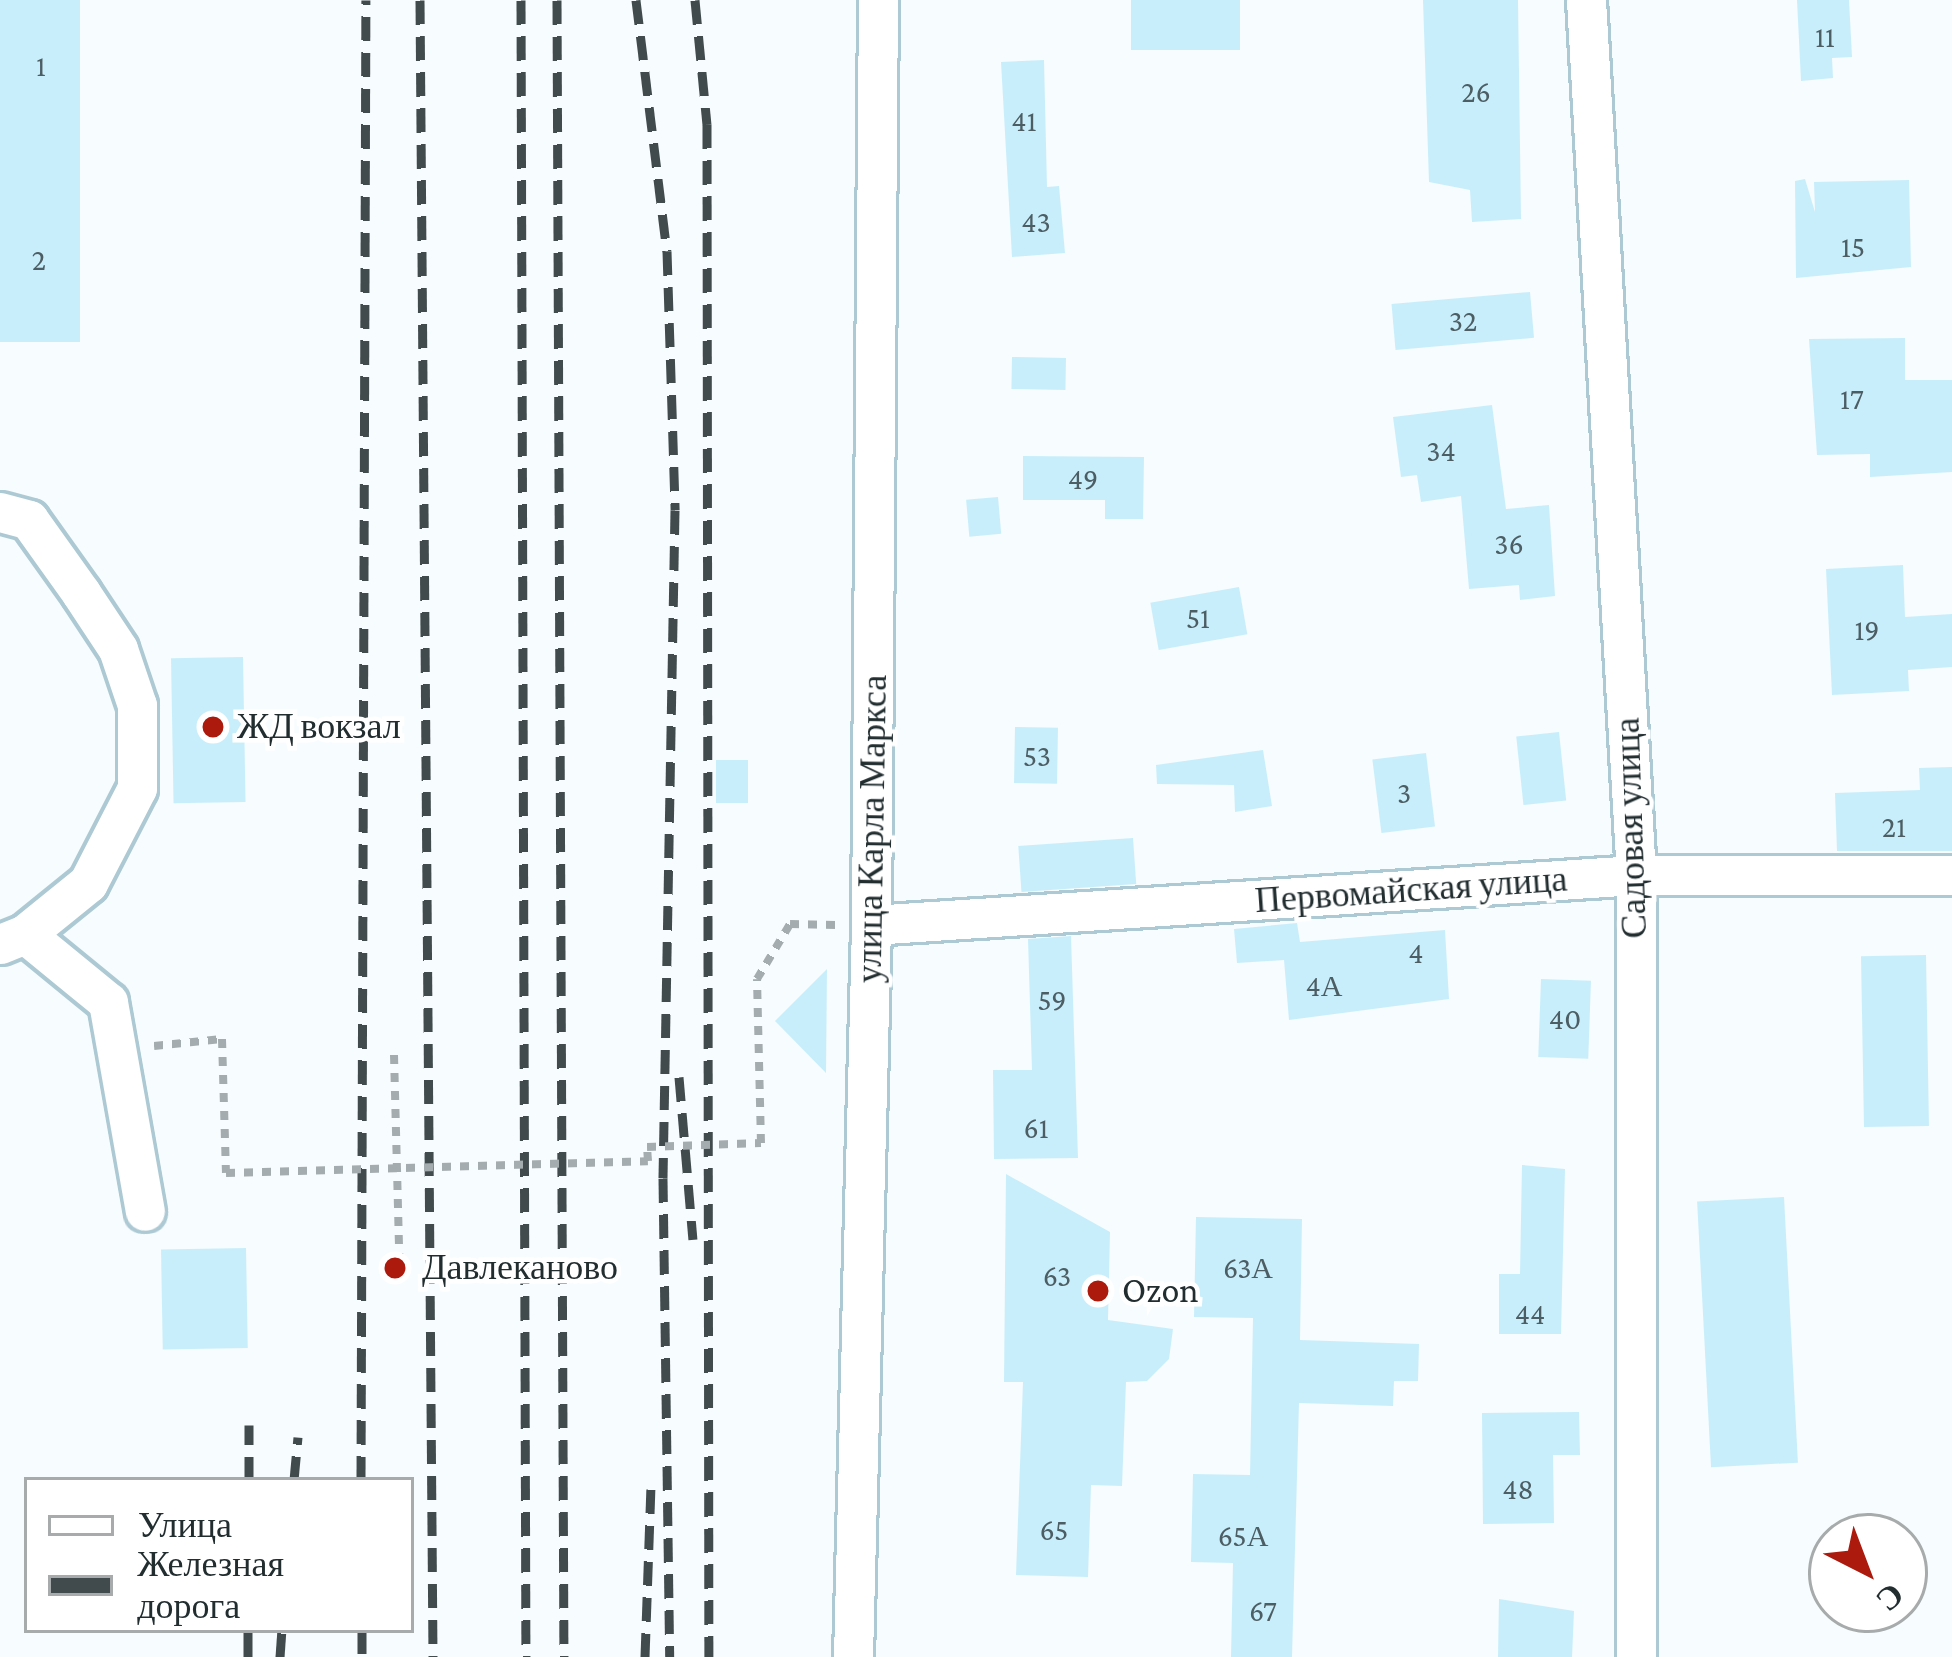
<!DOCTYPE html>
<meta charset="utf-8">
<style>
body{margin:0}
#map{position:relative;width:1952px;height:1657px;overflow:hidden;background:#f7fcfe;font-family:"Crimson Pro",serif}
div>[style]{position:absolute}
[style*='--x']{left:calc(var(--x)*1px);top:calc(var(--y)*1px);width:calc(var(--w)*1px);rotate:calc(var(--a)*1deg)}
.building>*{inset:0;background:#c8eefb;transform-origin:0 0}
.path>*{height:8px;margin-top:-4px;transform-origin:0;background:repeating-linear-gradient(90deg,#a5acaf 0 9px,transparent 0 18px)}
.roads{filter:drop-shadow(3px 0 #adc9d3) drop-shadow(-3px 0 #adc9d3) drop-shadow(0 3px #adc9d3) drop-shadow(0 -3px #adc9d3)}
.minor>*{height:39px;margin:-19.5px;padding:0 19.5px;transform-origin:19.5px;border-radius:19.5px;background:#fff}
.rail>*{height:9px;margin-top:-4.5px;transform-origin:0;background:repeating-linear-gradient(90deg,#414b4e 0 24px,transparent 0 36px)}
.path-bridge>*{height:8px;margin-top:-4px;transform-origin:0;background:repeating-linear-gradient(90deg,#a5acaf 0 9px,transparent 0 18px)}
.dots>*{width:33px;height:33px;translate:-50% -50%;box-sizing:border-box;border:6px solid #fff;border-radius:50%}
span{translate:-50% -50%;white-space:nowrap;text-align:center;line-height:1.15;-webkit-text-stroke:9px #fff;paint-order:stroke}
.number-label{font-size:30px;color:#4c5d63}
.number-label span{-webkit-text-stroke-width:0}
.poi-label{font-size:36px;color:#222d30}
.left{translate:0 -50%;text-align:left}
.street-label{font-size:36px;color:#222d30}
.legend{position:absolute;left:24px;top:1477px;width:390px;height:156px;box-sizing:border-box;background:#fff;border:3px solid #a7abac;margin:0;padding:15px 21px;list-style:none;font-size:36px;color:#222d30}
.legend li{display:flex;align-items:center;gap:24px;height:60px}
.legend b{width:60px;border:3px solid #a7abac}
.north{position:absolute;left:1808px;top:1513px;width:120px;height:120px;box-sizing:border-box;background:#fff;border:3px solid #a7abac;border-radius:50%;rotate:138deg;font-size:33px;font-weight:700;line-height:48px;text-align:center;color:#222d30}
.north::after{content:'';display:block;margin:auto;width:42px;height:54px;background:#ab1a0d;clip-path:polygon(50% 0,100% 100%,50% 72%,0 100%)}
</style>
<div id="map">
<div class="building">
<i style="left:0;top:0;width:80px;height:342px"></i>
<i style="left:1131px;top:0;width:109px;height:50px"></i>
<i style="clip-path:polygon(1423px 0,1518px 0,1521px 219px,1472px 222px,1470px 190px,1429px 182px)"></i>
<i style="clip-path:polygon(1797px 0,1849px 0,1852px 57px,1832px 58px,1833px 78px,1801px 81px)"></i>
<i style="clip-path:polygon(1044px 60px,1047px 187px,1059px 186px,1065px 253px,1012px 257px,1001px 62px)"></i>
<i style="clip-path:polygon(1805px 179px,1815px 212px,1814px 182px,1909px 180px,1911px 267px,1796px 278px,1795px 181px)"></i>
<i style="left:1530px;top:292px;width:46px;height:139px;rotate:85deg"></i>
<i style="clip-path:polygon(1905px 338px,1905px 380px,1952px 380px,1952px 472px,1870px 477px,1870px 454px,1817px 455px,1809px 339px)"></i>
<i style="left:1012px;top:357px;width:54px;height:32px;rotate:1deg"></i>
<i style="clip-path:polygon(1492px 405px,1506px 509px,1549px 505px,1555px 596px,1520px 600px,1519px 585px,1469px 589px,1461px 496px,1421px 502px,1417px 475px,1401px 477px,1393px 417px)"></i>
<i style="clip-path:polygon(1023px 456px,1144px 457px,1143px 519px,1105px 519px,1105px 500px,1023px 500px)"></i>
<i style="left:998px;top:497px;width:37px;height:32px;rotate:85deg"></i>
<i style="clip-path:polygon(1903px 565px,1905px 617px,1952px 614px,1952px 667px,1908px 670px,1909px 691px,1832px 695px,1826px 569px)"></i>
<i style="left:1239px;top:587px;width:48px;height:90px;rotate:80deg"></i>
<i style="left:243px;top:657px;width:145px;height:72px;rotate:89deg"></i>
<i style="left:1015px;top:727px;width:43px;height:56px;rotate:1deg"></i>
<i style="left:1559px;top:732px;width:69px;height:43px;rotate:84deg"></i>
<i style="clip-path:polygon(1263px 750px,1272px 806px,1235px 812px,1234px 785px,1157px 784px,1156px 765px)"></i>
<i style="left:1426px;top:753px;width:74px;height:54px;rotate:83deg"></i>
<i style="left:716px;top:760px;width:32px;height:43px"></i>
<i style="clip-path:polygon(1952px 767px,1952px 851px,1837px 851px,1835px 793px,1920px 790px,1919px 768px)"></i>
<i style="left:1133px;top:838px;width:46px;height:115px;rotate:86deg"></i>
<i style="clip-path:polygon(1297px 923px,1300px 942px,1445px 930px,1449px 999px,1289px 1020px,1284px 960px,1237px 963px,1234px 929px)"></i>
<i style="clip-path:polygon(1071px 936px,1078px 1158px,994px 1159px,993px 1070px,1032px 1070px,1028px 939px)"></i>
<i style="left:1926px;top:955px;width:171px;height:65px;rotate:89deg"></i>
<i style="clip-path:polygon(827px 969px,826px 1073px,775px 1021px)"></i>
<i style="left:1541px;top:979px;width:50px;height:78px;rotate:2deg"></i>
<i style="clip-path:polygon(1522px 1165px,1565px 1169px,1561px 1334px,1499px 1334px,1499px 1274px,1520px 1274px)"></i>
<i style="clip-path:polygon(1006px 1174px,1110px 1232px,1108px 1320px,1173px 1329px,1169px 1359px,1147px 1381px,1126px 1382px,1122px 1486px,1091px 1485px,1088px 1577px,1016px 1575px,1023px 1382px,1004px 1382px)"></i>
<i style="left:1784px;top:1197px;width:266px;height:87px;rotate:87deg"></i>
<i style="clip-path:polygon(1196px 1217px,1302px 1219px,1300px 1340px,1419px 1344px,1418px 1381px,1394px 1381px,1393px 1406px,1299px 1403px,1292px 1657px,1231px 1657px,1233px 1563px,1191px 1562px,1193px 1474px,1250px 1475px,1253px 1318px,1194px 1317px)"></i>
<i style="left:246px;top:1248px;width:100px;height:85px;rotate:89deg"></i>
<i style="clip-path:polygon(1579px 1412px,1580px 1455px,1553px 1455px,1554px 1523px,1483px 1524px,1482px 1413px)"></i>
<i style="clip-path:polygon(1499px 1599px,1574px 1611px,1572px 1657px,1498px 1657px)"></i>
</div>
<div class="path">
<i style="--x:154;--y:1046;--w:68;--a:-5.9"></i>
<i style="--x:222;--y:1039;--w:134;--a:88.3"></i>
<i style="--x:394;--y:1055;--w:234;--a:88.5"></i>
<i style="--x:761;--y:1143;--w:164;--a:-91.4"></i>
<i style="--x:757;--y:979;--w:64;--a:-59"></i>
<i style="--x:790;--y:924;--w:46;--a:1.2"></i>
</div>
<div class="roads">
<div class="minor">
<i style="--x:1586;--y:0;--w:876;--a:86.73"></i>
<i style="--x:1636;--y:875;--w:782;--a:90"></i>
<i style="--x:0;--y:512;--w:30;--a:15"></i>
<i style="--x:29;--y:520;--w:90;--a:54.5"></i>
<i style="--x:81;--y:593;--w:67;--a:56.5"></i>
<i style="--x:118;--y:649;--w:59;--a:71.3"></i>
<i style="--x:137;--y:705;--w:83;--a:90"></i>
<i style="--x:137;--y:788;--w:107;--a:117.3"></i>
<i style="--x:88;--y:883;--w:81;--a:141"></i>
<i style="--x:25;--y:934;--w:27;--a:158"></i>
<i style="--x:871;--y:925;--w:767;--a:-3.74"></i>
<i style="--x:1636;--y:875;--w:316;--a:0"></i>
<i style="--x:25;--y:934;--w:107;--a:39.3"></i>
<i style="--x:108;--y:1002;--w:212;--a:80"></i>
<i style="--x:853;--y:1657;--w:732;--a:-88.59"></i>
<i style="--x:871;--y:925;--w:925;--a:-89.57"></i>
</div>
</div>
<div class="rail">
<i style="--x:420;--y:0;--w:1657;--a:89.55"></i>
<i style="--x:521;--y:0;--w:1657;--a:89.83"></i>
<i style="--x:557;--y:0;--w:1657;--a:89.76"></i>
<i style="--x:636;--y:0;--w:253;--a:83"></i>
<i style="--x:667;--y:251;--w:259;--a:88.2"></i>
<i style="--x:675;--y:510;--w:668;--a:91.03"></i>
<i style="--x:663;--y:1178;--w:479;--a:89.2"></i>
<i style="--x:695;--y:0;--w:125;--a:84.5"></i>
<i style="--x:707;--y:124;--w:1533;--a:89.93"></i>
<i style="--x:679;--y:1077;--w:163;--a:85.1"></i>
<i style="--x:249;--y:1480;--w:55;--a:-90"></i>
<i style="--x:294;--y:1480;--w:43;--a:-84.7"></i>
<i style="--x:361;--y:1480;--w:1480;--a:-89.81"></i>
<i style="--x:362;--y:1630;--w:27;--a:90"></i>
<i style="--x:248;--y:1657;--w:27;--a:-90"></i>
<i style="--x:280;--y:1657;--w:27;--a:-86"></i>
<i style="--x:645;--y:1657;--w:168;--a:-88"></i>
</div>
<div class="path-bridge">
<i style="--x:226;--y:1173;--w:422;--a:-1.6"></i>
<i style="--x:648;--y:1161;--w:14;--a:-94"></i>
<i style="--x:647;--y:1147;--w:114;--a:-2"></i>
</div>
<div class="dots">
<i style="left:213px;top:727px;background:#ab1a0d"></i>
<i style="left:395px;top:1268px;background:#ab1a0d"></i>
<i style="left:1098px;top:1291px;background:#ab1a0d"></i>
</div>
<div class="number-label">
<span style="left:1825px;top:37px">11</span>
<span style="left:41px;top:66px">1</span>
<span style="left:1476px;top:92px">26</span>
<span style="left:1024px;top:121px">41</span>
<span style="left:1036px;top:222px">43</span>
<span style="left:1853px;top:247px">15</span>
<span style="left:39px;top:260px">2</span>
<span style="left:1463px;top:321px">32</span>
<span style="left:1852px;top:399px">17</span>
<span style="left:1441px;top:451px">34</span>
<span style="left:1083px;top:479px">49</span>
<span style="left:1509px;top:544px">36</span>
<span style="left:1198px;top:618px">51</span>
<span style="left:1867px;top:630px">19</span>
<span style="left:1037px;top:756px">53</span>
<span style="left:1404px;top:793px">3</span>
<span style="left:1894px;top:827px">21</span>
<span style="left:1416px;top:953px">4</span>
<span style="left:1324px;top:986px">4А</span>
<span style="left:1052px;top:1000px">59</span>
<span style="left:1565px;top:1019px">40</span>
<span style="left:1036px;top:1128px">61</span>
<span style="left:1248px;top:1268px">63А</span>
<span style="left:1057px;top:1276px">63</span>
<span style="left:1530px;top:1314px">44</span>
<span style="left:1518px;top:1489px">48</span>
<span style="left:1054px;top:1530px">65</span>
<span style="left:1243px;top:1536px">65А</span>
<span style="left:1263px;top:1611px">67</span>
</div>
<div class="poi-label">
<span class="left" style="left:237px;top:727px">ЖД вокзал</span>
<span class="left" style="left:422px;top:1268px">Давлеканово</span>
<span class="left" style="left:1122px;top:1291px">Ozon</span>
</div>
<div class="street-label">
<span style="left:1631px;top:828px;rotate:-92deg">Садовая улица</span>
<span style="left:872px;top:829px;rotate:-89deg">улица Карла Маркса</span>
<span style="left:1411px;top:890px;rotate:-4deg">Первомайская улица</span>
</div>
<ul class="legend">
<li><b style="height:15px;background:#fff"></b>Улица</li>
<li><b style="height:15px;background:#414b4e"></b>Железная дорога</li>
</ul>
<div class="north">С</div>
</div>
